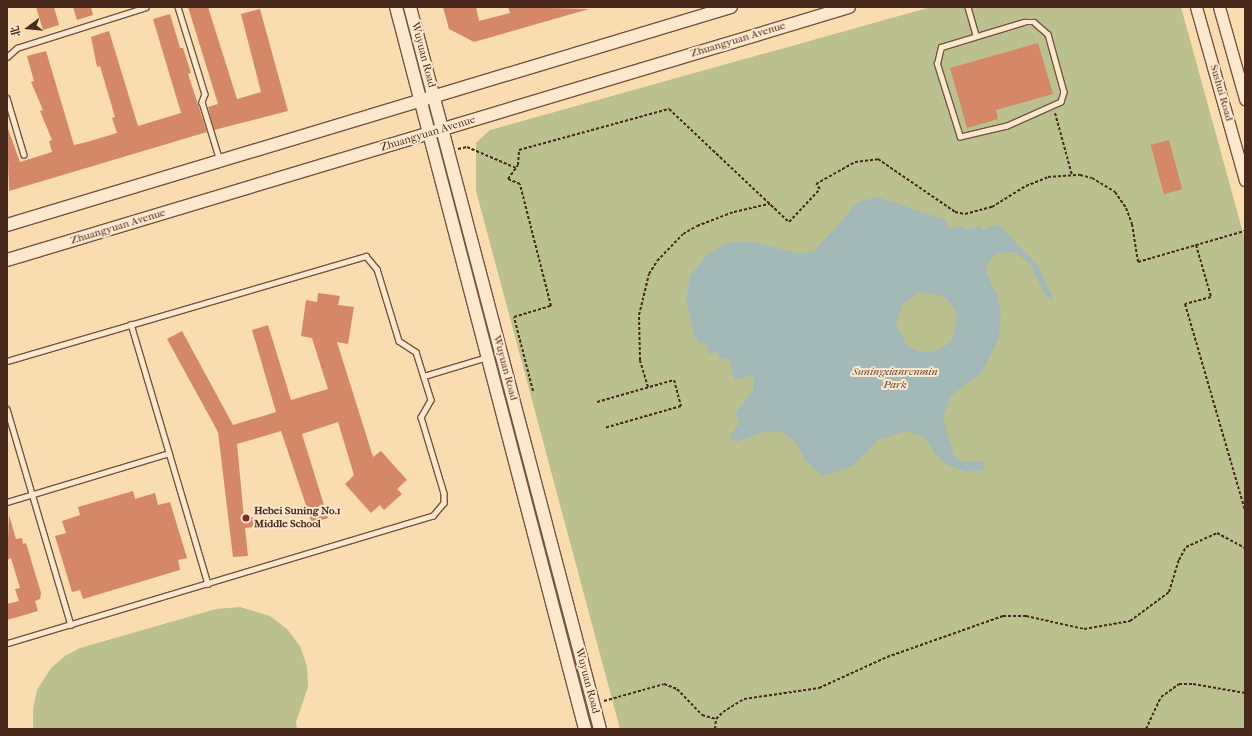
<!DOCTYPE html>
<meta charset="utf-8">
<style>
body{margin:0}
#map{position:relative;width:1252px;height:736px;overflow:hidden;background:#fadcb1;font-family:"IM FELL French Canon","Noto Serif SC",serif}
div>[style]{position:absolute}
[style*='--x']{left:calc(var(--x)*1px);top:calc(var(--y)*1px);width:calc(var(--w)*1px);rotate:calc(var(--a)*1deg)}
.green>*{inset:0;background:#bbc18e}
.water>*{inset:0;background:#a3b9b7}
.building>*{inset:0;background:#d48867;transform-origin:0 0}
.path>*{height:2px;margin-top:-1px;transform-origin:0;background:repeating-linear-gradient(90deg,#49291c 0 3px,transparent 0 5px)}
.roads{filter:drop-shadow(1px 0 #755641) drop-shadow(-1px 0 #755641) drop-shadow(0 1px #755641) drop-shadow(0 -1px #755641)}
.service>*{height:4.5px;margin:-2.25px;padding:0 2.25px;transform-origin:2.25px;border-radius:2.25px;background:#fce8cc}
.tertiary>*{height:11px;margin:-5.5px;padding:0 5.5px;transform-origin:5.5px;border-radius:5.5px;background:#fce8cc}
.secondary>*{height:12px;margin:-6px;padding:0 6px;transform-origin:6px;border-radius:6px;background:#fce8cc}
.dots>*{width:11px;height:11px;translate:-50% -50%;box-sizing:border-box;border:2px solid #fce8cc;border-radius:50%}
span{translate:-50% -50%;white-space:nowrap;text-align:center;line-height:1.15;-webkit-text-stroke:4px #fce8cc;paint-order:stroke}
.street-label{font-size:11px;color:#49291c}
.park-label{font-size:11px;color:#604733;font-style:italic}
.poi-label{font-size:11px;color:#49291c;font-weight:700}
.left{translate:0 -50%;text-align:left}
.frame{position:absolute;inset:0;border:8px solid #49291c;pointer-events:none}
.north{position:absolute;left:8px;top:8px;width:40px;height:40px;-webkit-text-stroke:3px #fce8cc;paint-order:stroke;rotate:254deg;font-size:11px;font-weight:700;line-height:16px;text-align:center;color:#49291c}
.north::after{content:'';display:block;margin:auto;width:14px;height:18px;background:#49291c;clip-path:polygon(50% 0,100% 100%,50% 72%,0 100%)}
</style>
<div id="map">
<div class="green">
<i style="clip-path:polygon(931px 7px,1181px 7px,1245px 240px,1245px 729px,620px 729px,476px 191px,476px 143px,490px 130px)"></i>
<i style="clip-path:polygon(240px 607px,270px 616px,287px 629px,300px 646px,307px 666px,308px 687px,296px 722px,297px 729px,33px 729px,33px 709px,37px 690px,51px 668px,65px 656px,80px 648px,216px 609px)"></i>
</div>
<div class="water">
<i style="clip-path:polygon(evenodd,878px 197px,946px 220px,948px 229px,963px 226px,964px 230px,981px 226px,982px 230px,998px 224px,1038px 265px,1052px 296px,1053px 301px,1045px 295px,1030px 264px,1015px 252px,998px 253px,989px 261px,986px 272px,997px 295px,1001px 313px,999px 338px,982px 372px,951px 396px,943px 418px,955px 457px,965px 462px,982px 461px,985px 469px,983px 470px,967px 472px,947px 465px,935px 454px,924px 437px,907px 431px,878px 440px,853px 466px,822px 476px,806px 461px,794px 441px,781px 432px,765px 431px,737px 442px,729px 438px,740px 422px,735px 413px,753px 391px,754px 375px,735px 380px,728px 358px,720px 360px,718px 352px,709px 354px,706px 342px,700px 344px,695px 338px,686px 301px,690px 276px,706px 255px,730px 242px,754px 242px,797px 253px,813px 252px,851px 211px,850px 208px,861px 201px,878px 197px,920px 292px,943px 296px,952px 305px,957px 318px,953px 338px,944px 347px,931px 352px,917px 351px,906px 344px,896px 324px,903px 304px,920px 292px)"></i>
</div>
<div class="building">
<i style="clip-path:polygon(36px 7px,54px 7px,59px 25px,43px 30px)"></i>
<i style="clip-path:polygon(73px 7px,91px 7px,93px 15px,77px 20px)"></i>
<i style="clip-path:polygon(188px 7px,208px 7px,237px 99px,261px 92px,241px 14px,260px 9px,288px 111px,214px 130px,208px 107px,218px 104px)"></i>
<i style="clip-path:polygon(443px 7px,476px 7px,479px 21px,510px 13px,508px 7px,589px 9px,474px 42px,449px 29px)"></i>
<i style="clip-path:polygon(170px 14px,180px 48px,183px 48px,191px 73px,188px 74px,207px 132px,9px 191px,7px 126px,20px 162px,52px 152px,49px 141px,52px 140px,40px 111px,43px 110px,31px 82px,34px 81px,27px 56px,46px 51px,74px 145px,87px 142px,117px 133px,112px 118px,115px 117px,100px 66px,97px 67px,91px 37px,109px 31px,138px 126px,181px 113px,153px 19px)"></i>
<i style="clip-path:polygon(1038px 43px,1053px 94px,996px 110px,998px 119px,967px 128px,950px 68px)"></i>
<i style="left:1169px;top:140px;width:51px;height:19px;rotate:75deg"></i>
<i style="clip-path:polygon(318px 293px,340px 296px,338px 305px,354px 307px,348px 344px,337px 342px,373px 457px,381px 451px,407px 480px,397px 489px,402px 494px,384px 510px,380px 505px,371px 513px,345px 484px,354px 475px,338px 422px,302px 434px,328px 518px,312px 523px,281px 431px,237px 444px,244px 518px,253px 517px,254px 527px,245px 528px,248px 556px,233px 557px,218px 432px,167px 339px,182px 331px,233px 425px,276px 412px,252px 330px,268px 325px,291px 400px,328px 389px,312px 338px,301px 336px,306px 300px,317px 302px)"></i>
<i style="clip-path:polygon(133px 491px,135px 499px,155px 493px,158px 505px,170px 502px,187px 558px,178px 560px,180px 570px,83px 599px,80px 590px,72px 592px,55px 536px,66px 533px,62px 521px,80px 515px,78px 507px)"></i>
<i style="clip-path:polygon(9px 515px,16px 539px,22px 538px,23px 544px,26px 543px,41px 593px,40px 599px,35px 601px,38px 611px,7px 620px,7px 604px,19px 601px,15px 589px,20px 588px,11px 558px,7px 560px)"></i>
</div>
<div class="path">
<i style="--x:1055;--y:113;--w:64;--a:74.7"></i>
<i style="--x:458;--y:149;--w:9;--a:-13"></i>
<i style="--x:467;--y:147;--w:53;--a:23.2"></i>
<i style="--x:1196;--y:245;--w:54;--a:73.9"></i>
<i style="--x:1211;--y:297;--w:27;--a:165"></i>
<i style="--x:1185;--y:304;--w:216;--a:73.8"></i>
<i style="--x:648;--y:387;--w:28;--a:-107"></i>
<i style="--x:640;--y:360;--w:45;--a:-91.3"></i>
<i style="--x:639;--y:315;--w:42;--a:-76.3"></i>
<i style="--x:649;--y:274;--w:15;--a:-58"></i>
<i style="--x:657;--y:261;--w:37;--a:-46"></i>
<i style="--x:683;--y:234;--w:16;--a:-30"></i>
<i style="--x:697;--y:226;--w:40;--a:-21"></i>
<i style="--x:734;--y:212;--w:37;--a:-13"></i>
<i style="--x:533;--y:391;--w:76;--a:-104.4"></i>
<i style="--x:514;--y:317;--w:39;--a:-17"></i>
<i style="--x:551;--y:306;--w:126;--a:-104.3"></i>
<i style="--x:520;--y:184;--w:13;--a:-157"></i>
<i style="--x:508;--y:179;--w:17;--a:-54"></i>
<i style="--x:518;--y:165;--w:15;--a:-86"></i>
<i style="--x:519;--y:150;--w:156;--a:-15.3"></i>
<i style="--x:669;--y:109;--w:165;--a:43.3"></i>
<i style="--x:789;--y:222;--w:45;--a:-46.8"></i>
<i style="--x:820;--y:189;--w:6;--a:-129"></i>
<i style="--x:816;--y:184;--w:45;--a:-29.4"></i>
<i style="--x:855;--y:162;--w:23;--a:-7"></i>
<i style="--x:878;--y:159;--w:93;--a:34.5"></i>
<i style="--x:955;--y:212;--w:10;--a:11"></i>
<i style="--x:965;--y:214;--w:28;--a:-15"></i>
<i style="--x:992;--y:207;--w:40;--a:-32"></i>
<i style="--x:1026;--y:186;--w:24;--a:-22"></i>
<i style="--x:1048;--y:177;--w:32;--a:-4"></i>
<i style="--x:1080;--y:175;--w:12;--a:14"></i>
<i style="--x:1092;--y:178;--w:27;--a:31"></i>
<i style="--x:1115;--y:192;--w:19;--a:55"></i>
<i style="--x:1126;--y:208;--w:17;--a:69"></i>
<i style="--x:1132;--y:224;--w:38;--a:81"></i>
<i style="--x:1138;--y:262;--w:111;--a:-16.2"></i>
<i style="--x:597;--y:402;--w:80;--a:-15.9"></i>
<i style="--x:674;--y:380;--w:27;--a:75"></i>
<i style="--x:681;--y:406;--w:80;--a:164.1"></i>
<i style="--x:604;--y:701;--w:62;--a:-15.8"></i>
<i style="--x:664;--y:684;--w:14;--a:21"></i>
<i style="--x:677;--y:689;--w:36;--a:46"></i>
<i style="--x:702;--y:715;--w:15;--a:16"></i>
<i style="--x:715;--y:729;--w:10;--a:-84"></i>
<i style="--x:716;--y:719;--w:10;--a:-45"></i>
<i style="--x:723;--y:712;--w:25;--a:-32"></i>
<i style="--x:744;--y:699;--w:76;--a:-8.3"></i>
<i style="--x:819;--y:688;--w:75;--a:-24.5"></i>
<i style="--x:887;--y:657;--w:123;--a:-19.5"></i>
<i style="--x:1003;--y:616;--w:23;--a:0"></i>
<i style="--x:1026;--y:616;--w:59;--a:12.6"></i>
<i style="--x:1084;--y:629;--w:47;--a:-9.9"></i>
<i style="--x:1130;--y:621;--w:49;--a:-36.6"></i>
<i style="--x:1169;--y:592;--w:34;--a:-73"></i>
<i style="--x:1179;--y:560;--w:15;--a:-62"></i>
<i style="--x:1186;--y:547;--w:34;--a:-24"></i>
<i style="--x:1217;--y:533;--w:32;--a:28"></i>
<i style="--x:1146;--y:729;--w:35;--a:-65"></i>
<i style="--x:1161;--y:697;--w:22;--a:-36"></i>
<i style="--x:1179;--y:684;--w:14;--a:0"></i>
<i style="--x:1193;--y:684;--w:53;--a:9.8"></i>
</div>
<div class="roads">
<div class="service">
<i style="--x:178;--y:7;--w:91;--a:72.8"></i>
<i style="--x:205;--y:94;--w:9;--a:111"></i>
<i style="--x:202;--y:102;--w:62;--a:73"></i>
<i style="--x:968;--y:7;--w:29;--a:74"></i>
<i style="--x:1024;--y:22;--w:10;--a:0"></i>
<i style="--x:1034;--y:22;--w:18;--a:41"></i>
<i style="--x:1048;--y:34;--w:60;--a:74.6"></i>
<i style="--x:1064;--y:92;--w:10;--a:107"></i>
<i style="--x:1061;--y:102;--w:59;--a:156"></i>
<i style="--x:1007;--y:126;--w:48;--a:166.8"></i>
<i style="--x:960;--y:137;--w:77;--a:-107.5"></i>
<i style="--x:937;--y:64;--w:17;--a:-77"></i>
<i style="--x:941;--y:47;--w:87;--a:-16.8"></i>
<i style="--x:7;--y:57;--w:13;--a:-42"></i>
<i style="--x:17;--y:48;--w:135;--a:-17.6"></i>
<i style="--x:7;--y:98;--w:59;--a:73.4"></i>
<i style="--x:131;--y:324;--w:271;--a:73.5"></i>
<i style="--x:7;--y:361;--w:374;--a:-16.3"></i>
<i style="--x:366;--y:256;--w:17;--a:50"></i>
<i style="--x:377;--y:269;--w:75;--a:73"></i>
<i style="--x:399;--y:341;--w:20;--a:33"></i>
<i style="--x:416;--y:352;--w:50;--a:72.6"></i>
<i style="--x:431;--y:400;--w:20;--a:120"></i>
<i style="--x:421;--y:417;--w:79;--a:73.2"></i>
<i style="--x:444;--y:493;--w:10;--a:90"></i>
<i style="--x:444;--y:503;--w:17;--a:130"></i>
<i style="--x:433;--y:516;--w:445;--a:163.3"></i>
<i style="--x:424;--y:376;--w:66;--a:-16.8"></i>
<i style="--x:7;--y:409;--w:225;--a:73.5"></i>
<i style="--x:7;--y:502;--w:169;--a:-16.8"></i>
</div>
<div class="tertiary">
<i style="--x:1196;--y:7;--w:180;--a:74.2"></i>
<i style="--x:1219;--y:7;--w:96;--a:74.2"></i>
</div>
<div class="secondary">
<i style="--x:396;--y:7;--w:746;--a:75.33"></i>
<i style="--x:410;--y:7;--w:747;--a:75.26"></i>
<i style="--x:7;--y:225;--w:756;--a:-16.76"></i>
<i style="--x:7;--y:260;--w:879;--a:-16.72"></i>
</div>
</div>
<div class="dots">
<i style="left:246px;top:518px;background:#8f2418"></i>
</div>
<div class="street-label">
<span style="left:738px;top:40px;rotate:-17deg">Zhuangyuan Avenue</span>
<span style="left:423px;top:55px;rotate:75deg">Wuyuan Road</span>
<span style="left:1221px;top:93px;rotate:74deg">Sushui Road</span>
<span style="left:428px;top:134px;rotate:-17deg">Zhuangyuan Avenue</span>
<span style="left:118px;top:227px;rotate:-17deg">Zhuangyuan Avenue</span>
<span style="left:505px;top:368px;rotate:75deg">Wuyuan Road</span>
<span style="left:587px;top:681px;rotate:75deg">Wuyuan Road</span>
</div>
<div class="park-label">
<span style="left:895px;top:379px">Suningxianrenmin<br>Park</span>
</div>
<div class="poi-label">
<span class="left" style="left:254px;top:518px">Hebei Suning No.1<br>Middle School</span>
</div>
<div class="frame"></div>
<div class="north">北</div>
</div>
